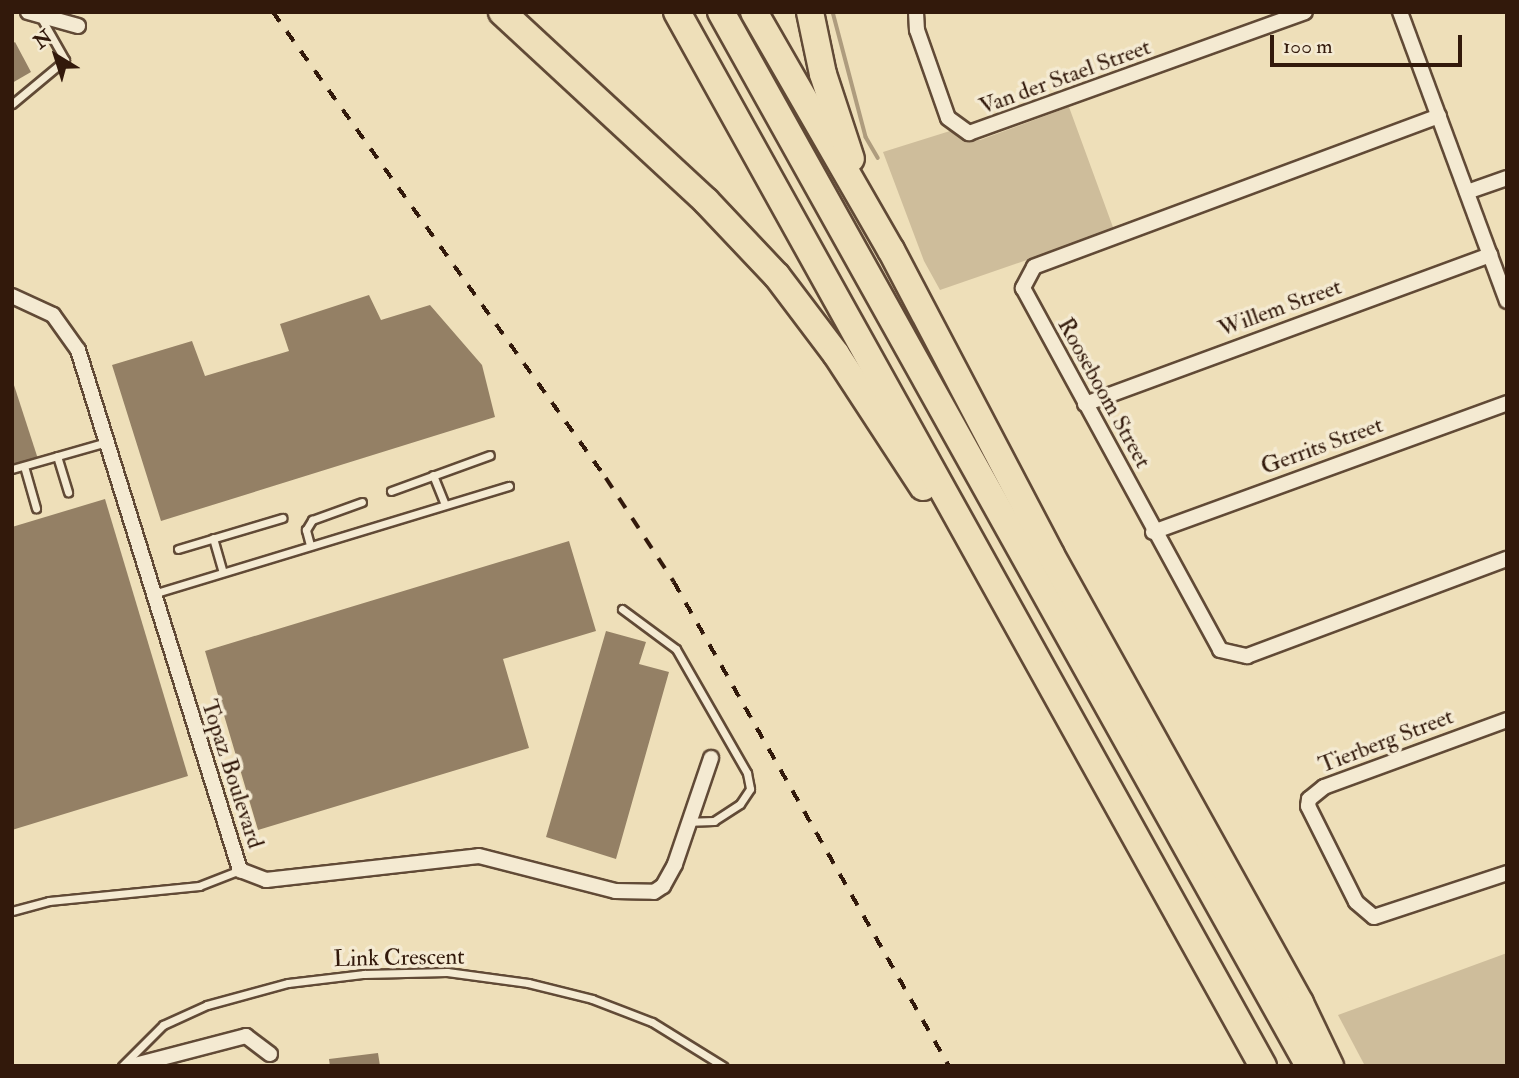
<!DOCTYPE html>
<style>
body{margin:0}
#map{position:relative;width:1519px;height:1078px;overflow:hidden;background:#eedfb9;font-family:"IM FELL Double Pica",serif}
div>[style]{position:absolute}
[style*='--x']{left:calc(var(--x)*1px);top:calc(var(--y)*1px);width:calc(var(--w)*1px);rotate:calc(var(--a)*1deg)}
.green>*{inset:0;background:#cebd9b}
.stream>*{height:3.5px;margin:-1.75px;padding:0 1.75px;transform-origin:1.75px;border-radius:1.75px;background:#ae9c7e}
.building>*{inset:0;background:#948065}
.roads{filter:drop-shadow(2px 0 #614a36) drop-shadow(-2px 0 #614a36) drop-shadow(0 2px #614a36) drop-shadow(0 -2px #614a36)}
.service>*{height:7px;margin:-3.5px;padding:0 3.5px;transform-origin:3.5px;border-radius:3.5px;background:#f4ead2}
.minor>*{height:14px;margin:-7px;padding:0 7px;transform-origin:7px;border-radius:7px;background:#f4ead2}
.motorway>*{height:26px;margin:-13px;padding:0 13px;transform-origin:13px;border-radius:13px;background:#eedfb9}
.rail>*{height:3.5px;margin-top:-1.75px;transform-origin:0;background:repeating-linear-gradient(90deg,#32190b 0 12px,transparent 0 24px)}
span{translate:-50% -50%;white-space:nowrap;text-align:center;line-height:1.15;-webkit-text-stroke:7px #f4ead2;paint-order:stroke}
.street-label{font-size:23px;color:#32190b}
.frame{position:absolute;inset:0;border:14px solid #32190b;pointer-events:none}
.north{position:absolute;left:21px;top:21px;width:70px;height:70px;-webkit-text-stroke:5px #f4ead2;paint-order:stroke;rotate:322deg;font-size:19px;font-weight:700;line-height:28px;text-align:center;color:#32190b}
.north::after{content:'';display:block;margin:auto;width:24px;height:32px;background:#32190b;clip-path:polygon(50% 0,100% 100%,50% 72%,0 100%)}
.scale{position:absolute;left:1270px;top:35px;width:192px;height:32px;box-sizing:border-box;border:4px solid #32190b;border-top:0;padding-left:9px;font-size:21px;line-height:24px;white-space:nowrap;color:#32190b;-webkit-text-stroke:5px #f4ead2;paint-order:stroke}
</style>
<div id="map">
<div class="green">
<i style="clip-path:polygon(1069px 107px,1114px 230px,940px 290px,924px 261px,883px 152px,950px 131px,963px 139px,980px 140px)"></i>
<i style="clip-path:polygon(1507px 953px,1507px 1066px,1365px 1066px,1338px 1015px)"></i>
</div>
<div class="stream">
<i style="--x:833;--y:12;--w:129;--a:75.2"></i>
<i style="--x:866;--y:137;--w:24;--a:60"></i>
</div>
<div class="building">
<i style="clip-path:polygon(15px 42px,31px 72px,12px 83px,12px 44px)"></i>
<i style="clip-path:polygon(369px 295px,381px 320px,430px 305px,482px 365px,495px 417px,161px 521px,112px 365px,192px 341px,205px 376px,289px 351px,280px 324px)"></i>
<i style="clip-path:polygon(12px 379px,38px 459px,12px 466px)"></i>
<i style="clip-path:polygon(105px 499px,188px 776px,12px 830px,12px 527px)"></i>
<i style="clip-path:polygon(569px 541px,596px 631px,503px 659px,529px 748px,258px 830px,205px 651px)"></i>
<i style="clip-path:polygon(606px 631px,646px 642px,639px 664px,669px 672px,616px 859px,546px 837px)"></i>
<i style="clip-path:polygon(378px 1053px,380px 1066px,330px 1066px,329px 1059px)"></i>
</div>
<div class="roads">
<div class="service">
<i style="--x:12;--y:104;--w:69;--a:-39.7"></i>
<i style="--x:65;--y:60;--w:48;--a:-119.7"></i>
<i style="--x:57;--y:456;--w:38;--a:73"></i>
<i style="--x:24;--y:466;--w:44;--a:74.1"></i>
<i style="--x:12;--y:469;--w:99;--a:-15.9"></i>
<i style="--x:433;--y:475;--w:31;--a:68"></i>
<i style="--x:391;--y:491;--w:105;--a:-20"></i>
<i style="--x:213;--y:538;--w:35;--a:74"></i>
<i style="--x:310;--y:545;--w:16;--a:-105"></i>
<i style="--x:306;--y:530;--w:12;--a:-59"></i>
<i style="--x:312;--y:520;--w:53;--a:-19.8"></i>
<i style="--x:178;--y:549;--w:109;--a:-16.6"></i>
<i style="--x:153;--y:594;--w:372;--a:-16.9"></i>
<i style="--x:622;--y:609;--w:67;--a:36.5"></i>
<i style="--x:676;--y:649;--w:143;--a:60.2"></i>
<i style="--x:747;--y:773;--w:16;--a:79"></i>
<i style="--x:750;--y:789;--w:18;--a:124"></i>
<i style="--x:740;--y:804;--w:31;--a:147"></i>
<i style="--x:714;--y:821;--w:23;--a:178"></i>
<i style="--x:12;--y:911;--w:38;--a:-15"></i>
<i style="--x:49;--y:901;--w:151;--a:-5.7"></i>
<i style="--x:199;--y:886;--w:44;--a:-21.3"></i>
<i style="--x:122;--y:1066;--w:58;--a:-45"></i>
<i style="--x:163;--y:1025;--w:48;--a:-24.4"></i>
<i style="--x:207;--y:1005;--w:84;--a:-15.2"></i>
<i style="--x:288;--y:983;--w:77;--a:-6.8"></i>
<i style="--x:364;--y:974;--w:83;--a:-1.4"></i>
<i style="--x:447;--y:972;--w:82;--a:7.7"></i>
<i style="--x:528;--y:983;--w:66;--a:14"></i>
<i style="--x:592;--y:999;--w:64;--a:21"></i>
<i style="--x:652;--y:1022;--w:84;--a:31.8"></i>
</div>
<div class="minor">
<i style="--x:28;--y:12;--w:52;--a:15.6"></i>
<i style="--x:916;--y:12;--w:18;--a:87"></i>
<i style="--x:917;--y:30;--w:93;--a:70.6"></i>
<i style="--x:948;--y:118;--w:26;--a:36"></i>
<i style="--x:969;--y:133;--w:357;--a:-19.8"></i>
<i style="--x:1400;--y:12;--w:308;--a:69.7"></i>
<i style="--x:1439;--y:116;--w:432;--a:159.6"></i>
<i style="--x:1034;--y:267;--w:24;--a:118"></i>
<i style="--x:1023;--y:288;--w:412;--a:61.4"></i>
<i style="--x:1220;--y:650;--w:28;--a:13"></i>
<i style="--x:1247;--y:656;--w:278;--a:-20.5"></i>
<i style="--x:1467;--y:192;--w:42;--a:-19.3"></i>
<i style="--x:12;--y:296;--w:45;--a:24.9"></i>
<i style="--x:53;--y:315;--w:43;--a:54.5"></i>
<i style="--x:78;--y:350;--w:545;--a:72.7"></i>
<i style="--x:240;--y:870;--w:28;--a:21"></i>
<i style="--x:266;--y:880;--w:214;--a:-6.4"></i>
<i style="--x:479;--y:856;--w:140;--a:14.4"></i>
<i style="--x:615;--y:891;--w:39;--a:1"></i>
<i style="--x:654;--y:892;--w:11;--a:-34"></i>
<i style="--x:663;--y:886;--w:25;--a:-61"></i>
<i style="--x:675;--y:864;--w:112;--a:-71.2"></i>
<i style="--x:1085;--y:404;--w:432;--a:-20.2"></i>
<i style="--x:1153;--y:532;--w:377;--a:-20"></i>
<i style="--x:1507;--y:720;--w:195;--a:159.9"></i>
<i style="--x:1324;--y:787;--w:19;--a:141"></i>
<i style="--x:1309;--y:799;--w:7;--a:98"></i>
<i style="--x:1308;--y:806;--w:107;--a:63.4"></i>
<i style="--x:1356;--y:902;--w:23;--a:40"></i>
<i style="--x:1374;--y:917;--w:140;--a:-18.3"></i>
<i style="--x:131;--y:1066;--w:119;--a:-14.6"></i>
<i style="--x:246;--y:1036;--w:30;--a:37"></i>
</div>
<div class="motorway">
<i style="--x:502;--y:12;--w:278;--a:42.8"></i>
<i style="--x:706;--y:201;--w:103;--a:46.6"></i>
<i style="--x:777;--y:276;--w:98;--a:52.9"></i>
<i style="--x:836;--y:354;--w:159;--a:56.8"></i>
<i style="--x:677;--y:12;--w:1206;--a:60.93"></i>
<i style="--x:721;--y:12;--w:1207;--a:60.84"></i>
<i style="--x:754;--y:12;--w:275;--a:60.1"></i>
<i style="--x:891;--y:250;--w:344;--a:62.3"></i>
<i style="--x:1051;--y:555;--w:513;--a:60.93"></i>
<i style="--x:1300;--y:1003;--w:70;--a:64.5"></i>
<i style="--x:810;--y:12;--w:63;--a:78.2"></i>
<i style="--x:823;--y:74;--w:89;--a:71.8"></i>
</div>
</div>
<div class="rail">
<i style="--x:273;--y:12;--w:573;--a:54.45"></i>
<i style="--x:606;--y:478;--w:124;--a:56.8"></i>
<i style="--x:674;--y:582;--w:557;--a:60.4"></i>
</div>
<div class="street-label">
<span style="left:1065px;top:77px;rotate:-20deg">Van der Stael Street</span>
<span style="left:1280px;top:308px;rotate:-20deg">Willem Street</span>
<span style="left:1104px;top:393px;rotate:61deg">Rooseboom Street</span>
<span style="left:1322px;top:446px;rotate:-20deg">Gerrits Street</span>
<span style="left:1386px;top:741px;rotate:-21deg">Tierberg Street</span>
<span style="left:232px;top:774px;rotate:72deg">Topaz Boulevard</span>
<span style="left:399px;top:958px;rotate:-1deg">Link Crescent</span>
</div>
<div class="frame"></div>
<div class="north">N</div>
<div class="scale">100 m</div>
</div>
